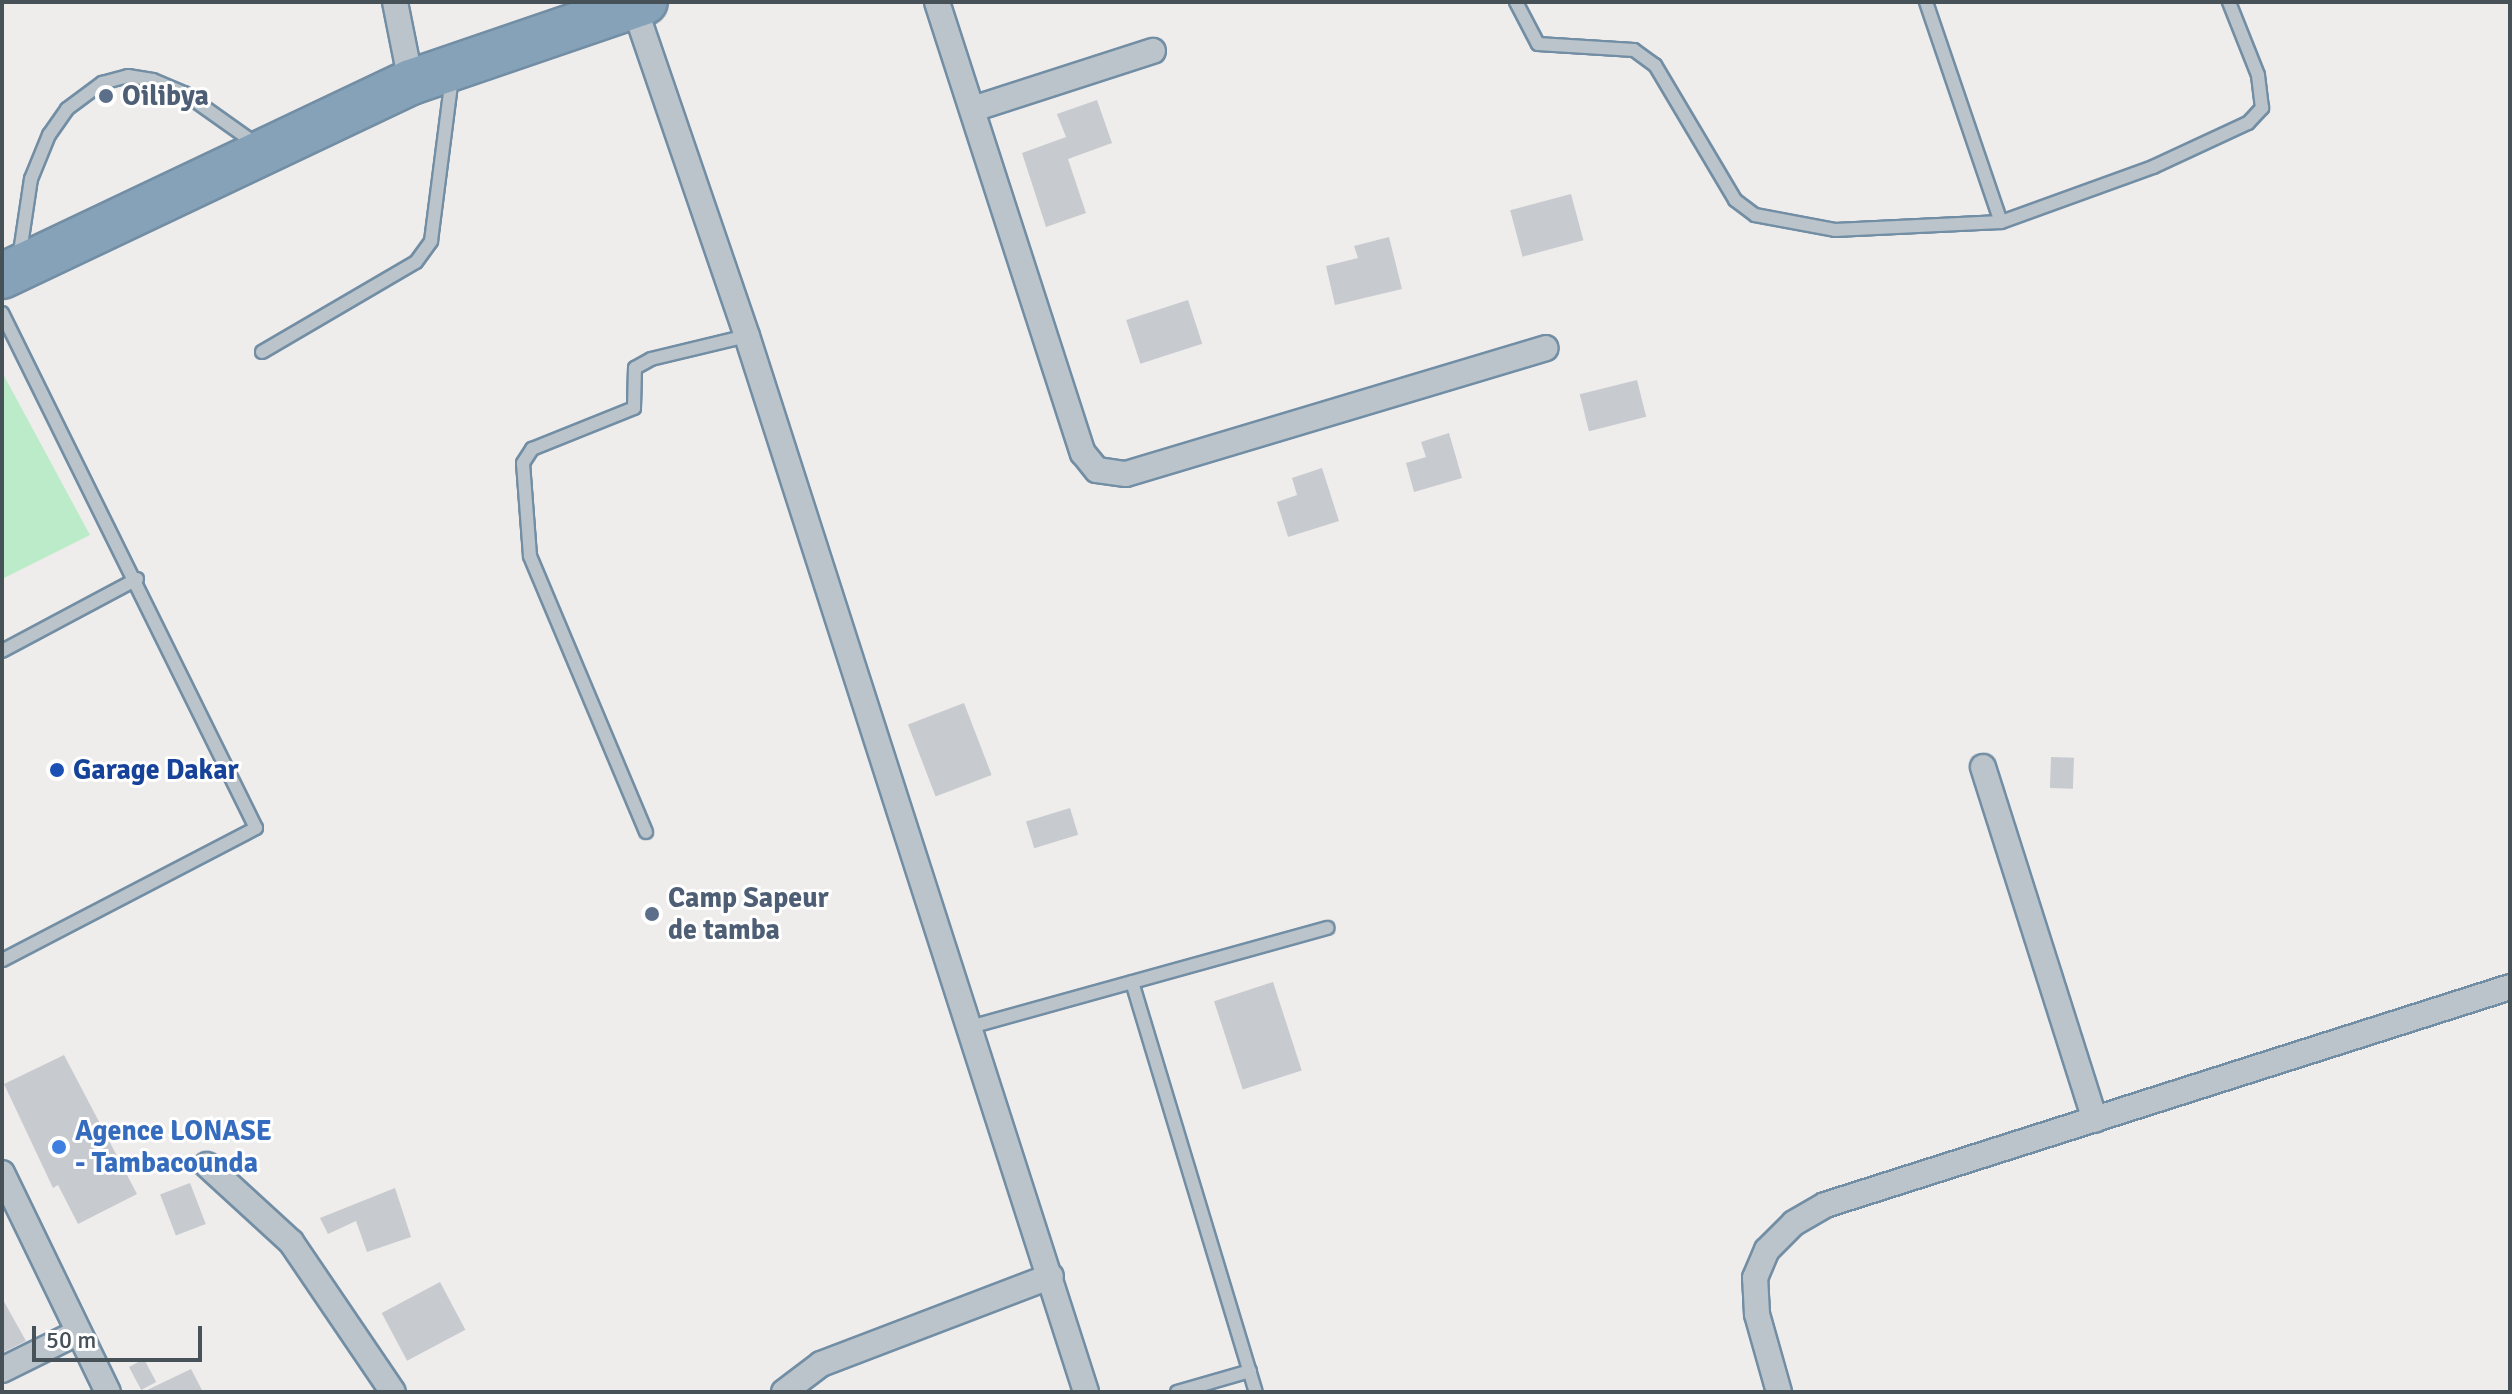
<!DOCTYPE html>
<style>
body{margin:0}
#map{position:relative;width:2512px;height:1394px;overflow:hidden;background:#efecec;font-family:Signika,sans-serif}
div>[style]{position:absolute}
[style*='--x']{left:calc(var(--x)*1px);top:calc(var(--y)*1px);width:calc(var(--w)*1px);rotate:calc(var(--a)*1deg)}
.green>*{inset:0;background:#bcebca}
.building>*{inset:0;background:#c7cace;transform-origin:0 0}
.roads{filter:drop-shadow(2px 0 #728ea4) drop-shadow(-2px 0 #728ea4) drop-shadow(0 2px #728ea4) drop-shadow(0 -2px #728ea4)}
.lane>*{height:12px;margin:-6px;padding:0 6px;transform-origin:6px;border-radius:6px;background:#bbc4ca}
.street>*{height:24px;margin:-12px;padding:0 12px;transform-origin:12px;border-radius:12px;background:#bbc4ca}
.highway>*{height:44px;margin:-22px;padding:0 22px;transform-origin:22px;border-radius:22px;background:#86a2b8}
.dots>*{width:22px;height:22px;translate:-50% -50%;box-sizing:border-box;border:4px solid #fff;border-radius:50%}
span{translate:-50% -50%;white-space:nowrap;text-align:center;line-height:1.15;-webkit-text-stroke:6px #fff;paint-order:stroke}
.service-label{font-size:28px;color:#4e5e75;font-weight:700}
.left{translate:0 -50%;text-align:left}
.transit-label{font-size:28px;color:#164399;font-weight:700}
.shop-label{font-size:28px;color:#366cbe;font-weight:700}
.frame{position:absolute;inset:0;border:4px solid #465158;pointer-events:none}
.scale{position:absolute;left:32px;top:1326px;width:170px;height:36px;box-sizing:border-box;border:4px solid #465158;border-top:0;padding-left:10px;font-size:24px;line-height:28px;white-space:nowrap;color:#465158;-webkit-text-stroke:6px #fff;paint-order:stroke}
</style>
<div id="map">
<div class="green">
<i style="clip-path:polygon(2px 372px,90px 535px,2px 579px)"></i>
</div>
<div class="building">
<i style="clip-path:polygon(1097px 100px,1112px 143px,1068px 159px,1086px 213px,1046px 227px,1022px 153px,1066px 137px,1057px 114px)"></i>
<i style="left:1571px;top:194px;width:48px;height:63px;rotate:75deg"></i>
<i style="clip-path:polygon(1389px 237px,1402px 289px,1335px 305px,1326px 266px,1358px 258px,1354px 246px)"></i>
<i style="left:1188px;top:300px;width:46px;height:65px;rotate:72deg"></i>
<i style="left:1637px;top:380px;width:38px;height:59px;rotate:76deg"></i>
<i style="clip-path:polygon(1449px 433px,1462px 478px,1414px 492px,1406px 463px,1426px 457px,1421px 442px)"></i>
<i style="clip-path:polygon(1322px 468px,1339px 521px,1288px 537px,1277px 502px,1297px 495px,1292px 478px)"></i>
<i style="left:964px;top:703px;width:77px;height:60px;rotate:69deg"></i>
<i style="left:2051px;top:757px;width:23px;height:31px;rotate:2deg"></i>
<i style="left:1070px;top:808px;width:28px;height:46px;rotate:73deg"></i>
<i style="left:1273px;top:982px;width:93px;height:62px;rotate:72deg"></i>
<i style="clip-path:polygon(64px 1055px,137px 1194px,78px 1224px,58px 1185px,53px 1188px,4px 1084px)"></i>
<i style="left:190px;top:1183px;width:44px;height:32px;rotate:69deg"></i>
<i style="clip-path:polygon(395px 1188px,411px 1237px,367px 1252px,356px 1221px,328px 1234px,320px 1218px)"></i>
<i style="left:440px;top:1282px;width:54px;height:66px;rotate:62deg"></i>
<i style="clip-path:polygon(2px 1298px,26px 1341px,2px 1353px)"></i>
<i style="left:144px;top:1359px;width:26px;height:17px;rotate:62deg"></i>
<i style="clip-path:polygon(191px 1369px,203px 1392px,143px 1392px)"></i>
</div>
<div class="roads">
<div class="lane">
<i style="--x:1516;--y:2;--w:47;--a:62.4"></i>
<i style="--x:1538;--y:44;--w:96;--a:3.6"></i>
<i style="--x:1634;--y:50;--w:26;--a:36"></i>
<i style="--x:1655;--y:65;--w:157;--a:59.3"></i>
<i style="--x:1735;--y:200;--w:25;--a:37"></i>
<i style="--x:1755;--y:215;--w:81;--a:10.6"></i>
<i style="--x:1835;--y:230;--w:166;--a:-2.8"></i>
<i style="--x:2001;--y:222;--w:162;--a:-19.9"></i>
<i style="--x:2153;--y:167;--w:105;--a:-24.9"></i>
<i style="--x:2248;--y:123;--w:21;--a:-47"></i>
<i style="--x:2262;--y:108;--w:33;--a:-97"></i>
<i style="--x:2258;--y:75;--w:79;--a:-111.7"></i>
<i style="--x:1926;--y:2;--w:232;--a:71.2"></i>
<i style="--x:19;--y:259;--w:81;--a:-81.5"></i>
<i style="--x:31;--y:179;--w:48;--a:-67.8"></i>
<i style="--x:49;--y:135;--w:32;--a:-55"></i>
<i style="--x:67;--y:109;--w:44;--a:-36.6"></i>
<i style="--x:102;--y:83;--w:27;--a:-15"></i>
<i style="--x:128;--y:76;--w:25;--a:9"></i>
<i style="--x:153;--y:80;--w:34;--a:23"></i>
<i style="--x:184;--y:93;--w:88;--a:35.3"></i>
<i style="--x:2;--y:313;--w:574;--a:63.75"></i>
<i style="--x:256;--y:828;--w:286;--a:152.5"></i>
<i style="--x:262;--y:352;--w:178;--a:-30.3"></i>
<i style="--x:416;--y:262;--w:26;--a:-54"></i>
<i style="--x:431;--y:241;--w:166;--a:-82.7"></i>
<i style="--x:2;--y:651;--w:153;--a:-28.1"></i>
<i style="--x:646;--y:832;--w:299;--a:-112.8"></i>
<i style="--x:530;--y:556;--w:93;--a:-94.3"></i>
<i style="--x:523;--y:463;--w:17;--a:-57"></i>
<i style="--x:532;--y:449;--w:110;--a:-21.9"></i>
<i style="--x:634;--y:408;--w:40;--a:-88.6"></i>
<i style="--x:635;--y:368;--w:18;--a:-29"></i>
<i style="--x:651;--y:359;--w:99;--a:-13.5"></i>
<i style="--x:1132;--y:982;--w:428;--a:73.2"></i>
<i style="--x:970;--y:1027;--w:371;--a:-15.5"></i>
<i style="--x:1177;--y:1392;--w:76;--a:-16"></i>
</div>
<div class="street">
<i style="--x:395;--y:2;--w:82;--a:78.7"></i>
<i style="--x:937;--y:2;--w:474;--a:72.1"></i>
<i style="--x:1083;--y:453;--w:22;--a:51"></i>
<i style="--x:1097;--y:470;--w:29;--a:8"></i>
<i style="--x:1126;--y:474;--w:438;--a:-16.7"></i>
<i style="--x:634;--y:6;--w:349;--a:71.1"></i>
<i style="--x:747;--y:336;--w:1109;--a:72.2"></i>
<i style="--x:973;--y:109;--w:189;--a:-17.9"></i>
<i style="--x:1983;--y:767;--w:370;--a:72.4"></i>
<i style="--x:207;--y:1165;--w:114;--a:42.5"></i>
<i style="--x:291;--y:1242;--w:181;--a:55.8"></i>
<i style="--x:2;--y:1173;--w:243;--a:64.2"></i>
<i style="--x:2;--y:1370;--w:84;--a:-26.3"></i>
<i style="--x:784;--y:1392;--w:46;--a:-37.1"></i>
<i style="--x:821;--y:1364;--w:246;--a:-20.9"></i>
<i style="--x:1779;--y:1392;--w:81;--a:-105.8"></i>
<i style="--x:1757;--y:1314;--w:36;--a:-93"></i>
<i style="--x:1755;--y:1278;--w:30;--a:-67"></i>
<i style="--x:1767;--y:1250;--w:38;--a:-45"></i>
<i style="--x:1794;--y:1223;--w:36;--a:-30"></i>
<i style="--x:1825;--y:1205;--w:719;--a:-17.65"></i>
</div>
<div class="highway">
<i style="--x:2;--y:276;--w:453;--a:-25.4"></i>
<i style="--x:411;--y:82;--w:247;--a:-18.9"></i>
</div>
</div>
<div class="dots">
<i style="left:106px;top:96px;background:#5c6f8a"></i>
<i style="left:57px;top:770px;background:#1a4fb4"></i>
<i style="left:652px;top:914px;background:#5c6f8a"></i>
<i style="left:59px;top:1147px;background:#3f7fe0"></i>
</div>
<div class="service-label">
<span class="left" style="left:122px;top:96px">Oilibya</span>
<span class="left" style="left:668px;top:914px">Camp Sapeur<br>de tamba</span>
</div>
<div class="transit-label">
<span class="left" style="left:73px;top:770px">Garage Dakar</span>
</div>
<div class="shop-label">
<span class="left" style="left:75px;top:1147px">Agence LONASE<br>- Tambacounda</span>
</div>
<div class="frame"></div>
<div class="scale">50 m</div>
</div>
